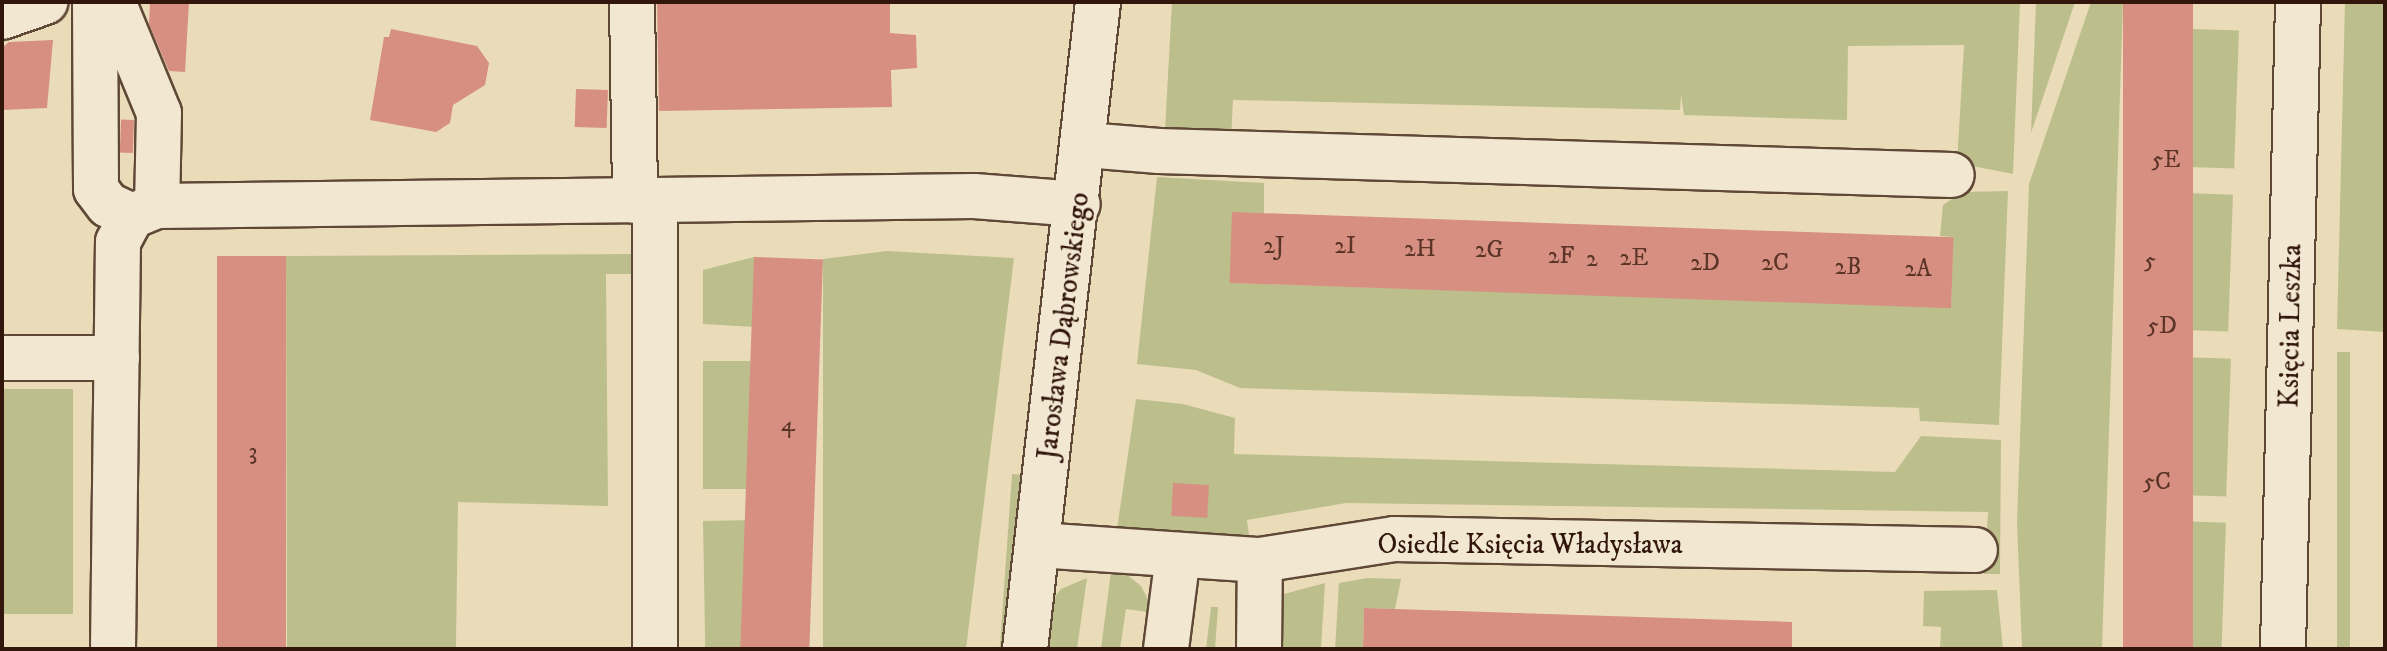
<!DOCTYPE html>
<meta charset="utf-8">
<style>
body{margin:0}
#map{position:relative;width:2387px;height:651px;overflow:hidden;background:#ebdcb9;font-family:"IM FELL DW Pica",serif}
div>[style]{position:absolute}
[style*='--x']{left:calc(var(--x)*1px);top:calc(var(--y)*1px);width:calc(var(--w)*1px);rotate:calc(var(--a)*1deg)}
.green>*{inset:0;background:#bcbf8c;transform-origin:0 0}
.building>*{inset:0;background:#d68f80;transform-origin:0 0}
.roads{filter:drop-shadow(2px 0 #604836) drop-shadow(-2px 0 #604836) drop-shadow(0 2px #604836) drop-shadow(0 -2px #604836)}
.minor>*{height:44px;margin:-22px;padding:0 22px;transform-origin:22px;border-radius:22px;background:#f2e8d2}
span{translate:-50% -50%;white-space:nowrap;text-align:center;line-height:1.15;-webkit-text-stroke:6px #f2e8d2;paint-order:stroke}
.number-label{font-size:24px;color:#5b3428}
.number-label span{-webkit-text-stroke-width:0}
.street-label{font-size:28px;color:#32160b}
.frame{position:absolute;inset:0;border:4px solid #32160b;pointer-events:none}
</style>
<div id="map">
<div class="green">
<i style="clip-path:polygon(1172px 2px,2020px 2px,2013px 174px,1957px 163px,1964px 45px,1848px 46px,1847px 120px,1684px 115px,1681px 95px,1680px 110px,1233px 100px,1231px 139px,1165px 130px)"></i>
<i style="clip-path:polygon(2036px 2px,2075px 2px,2031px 133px)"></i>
<i style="clip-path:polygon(2091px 2px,2123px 2px,2102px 649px,2022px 649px,2017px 522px,2029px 184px)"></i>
<i style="clip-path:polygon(2345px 2px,2385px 2px,2385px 332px,2337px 329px)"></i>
<i style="left:2193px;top:29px;width:46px;height:138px;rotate:2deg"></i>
<i style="clip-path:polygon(1157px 177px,1264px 183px,1264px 214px,1231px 283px,1951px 306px,1953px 237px,1940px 236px,1943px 205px,1962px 192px,2008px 191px,1999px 425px,1920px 421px,1919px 408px,1240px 388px,1196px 370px,1137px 364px)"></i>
<i style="left:2186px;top:193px;width:47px;height:137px;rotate:2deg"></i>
<i style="clip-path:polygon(887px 251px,1014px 258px,966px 649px,823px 649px,823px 259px)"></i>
<i style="clip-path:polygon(644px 254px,644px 274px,606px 274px,608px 506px,458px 502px,456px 647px,555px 649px,287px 649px,286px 256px)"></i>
<i style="clip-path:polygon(754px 257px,754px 327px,703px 324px,703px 270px)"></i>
<i style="left:2337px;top:352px;width:13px;height:297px"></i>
<i style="left:2183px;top:357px;width:48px;height:138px;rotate:2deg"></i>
<i style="left:753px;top:361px;width:128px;height:50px;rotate:90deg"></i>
<i style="left:2px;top:389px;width:71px;height:225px"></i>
<i style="clip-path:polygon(1136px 399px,1183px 404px,1235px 418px,1234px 454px,1895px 472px,1921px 436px,2001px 440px,2000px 574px,1984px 574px,1988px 512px,1346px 503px,1247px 520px,1251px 549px,1116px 536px)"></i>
<i style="left:1012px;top:474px;width:15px;height:176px;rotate:4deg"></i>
<i style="left:754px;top:520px;width:129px;height:51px;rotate:89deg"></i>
<i style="left:2177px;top:521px;width:49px;height:128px;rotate:2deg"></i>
<i style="clip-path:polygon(1111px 571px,1126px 574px,1141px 586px,1155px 613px,1126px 609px,1120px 649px,1101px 649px)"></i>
<i style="clip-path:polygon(1087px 578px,1077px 649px,1048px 649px,1054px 598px,1061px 589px)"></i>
<i style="clip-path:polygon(1368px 578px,1401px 579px,1395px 609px,1364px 608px,1363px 649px,1335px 649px,1339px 583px)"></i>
<i style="clip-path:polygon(1325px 583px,1321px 649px,1275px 649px,1284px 594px)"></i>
<i style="clip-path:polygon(1997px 590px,2003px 649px,1940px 649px,1941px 627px,1923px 626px,1924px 591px)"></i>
<i style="clip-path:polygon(1211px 607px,1218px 607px,1215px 649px,1206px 649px)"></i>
</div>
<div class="building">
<i style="clip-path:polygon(150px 2px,189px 2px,185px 72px,169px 71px,149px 24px)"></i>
<i style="clip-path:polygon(657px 2px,890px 2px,890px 33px,916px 35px,917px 68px,891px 70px,892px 107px,659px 111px)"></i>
<i style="left:2123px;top:2px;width:70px;height:647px"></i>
<i style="clip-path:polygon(391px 29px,477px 46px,489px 63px,485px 85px,453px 105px,450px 123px,436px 132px,370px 120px,384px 37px,389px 37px)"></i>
<i style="clip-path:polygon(53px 40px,47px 108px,2px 110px,2px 48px,9px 42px)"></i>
<i style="left:576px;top:89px;width:32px;height:38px;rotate:2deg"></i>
<i style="left:134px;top:120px;width:33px;height:13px;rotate:92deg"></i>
<i style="left:1232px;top:212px;width:722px;height:71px;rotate:2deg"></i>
<i style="left:217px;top:256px;width:69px;height:393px"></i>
<i style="left:754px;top:257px;width:69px;height:392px;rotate:2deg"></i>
<i style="left:1173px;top:483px;width:36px;height:33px;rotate:3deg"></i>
<i style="clip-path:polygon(1364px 608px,1792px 622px,1792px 649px,1363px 649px)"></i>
</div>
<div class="roads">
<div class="minor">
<i style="--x:632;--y:2;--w:199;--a:89.1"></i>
<i style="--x:2;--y:17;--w:46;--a:-19.2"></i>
<i style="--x:1086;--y:145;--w:73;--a:4.7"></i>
<i style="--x:1159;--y:151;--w:793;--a:1.73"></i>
<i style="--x:132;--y:216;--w:26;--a:-155"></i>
<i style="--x:108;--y:205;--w:20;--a:-127"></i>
<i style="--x:96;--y:189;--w:185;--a:-90.3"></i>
<i style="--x:95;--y:4;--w:19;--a:0"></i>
<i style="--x:114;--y:4;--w:118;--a:67.6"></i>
<i style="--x:159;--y:113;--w:93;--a:91.2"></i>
<i style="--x:2;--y:358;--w:115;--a:0"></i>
<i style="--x:1038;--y:545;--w:223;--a:3.9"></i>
<i style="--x:1260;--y:560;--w:136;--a:-8.9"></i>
<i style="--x:1394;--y:539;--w:581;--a:1.08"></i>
<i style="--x:113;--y:649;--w:407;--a:-89.3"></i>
<i style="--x:118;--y:242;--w:30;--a:-62"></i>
<i style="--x:132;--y:216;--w:27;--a:-22"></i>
<i style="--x:157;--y:206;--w:498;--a:-0.7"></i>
<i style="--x:655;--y:200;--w:319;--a:-0.7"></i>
<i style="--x:974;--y:196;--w:104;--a:4.4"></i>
<i style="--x:655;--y:649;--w:449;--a:-90"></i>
<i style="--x:1025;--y:649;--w:651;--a:-83.56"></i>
<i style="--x:1166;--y:649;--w:95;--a:-82.7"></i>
<i style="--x:1259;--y:649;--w:89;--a:-89.4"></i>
<i style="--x:2283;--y:649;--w:647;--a:-88.67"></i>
</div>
</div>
<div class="number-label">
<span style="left:2166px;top:161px">5E</span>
<span style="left:1274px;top:247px">2J</span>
<span style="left:1345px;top:247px">2I</span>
<span style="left:1420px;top:250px">2H</span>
<span style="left:1489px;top:251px">2G</span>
<span style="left:1561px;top:257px">2F</span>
<span style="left:1634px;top:259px">2E</span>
<span style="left:1592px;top:260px">2</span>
<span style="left:2150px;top:262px">5</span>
<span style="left:1705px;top:264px">2D</span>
<span style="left:1775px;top:264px">2C</span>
<span style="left:1848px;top:268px">2B</span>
<span style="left:1918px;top:270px">2A</span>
<span style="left:2162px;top:327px">5D</span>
<span style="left:788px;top:425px">4</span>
<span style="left:253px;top:453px">3</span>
<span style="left:2157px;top:483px">5C</span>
</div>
<div class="street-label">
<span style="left:1064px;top:326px;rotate:-83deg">Jarosława Dąbrowskiego</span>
<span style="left:2291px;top:326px;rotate:-89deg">Księcia Leszka</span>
<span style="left:1530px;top:545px">Osiedle Księcia Władysława</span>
</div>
<div class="frame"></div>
</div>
